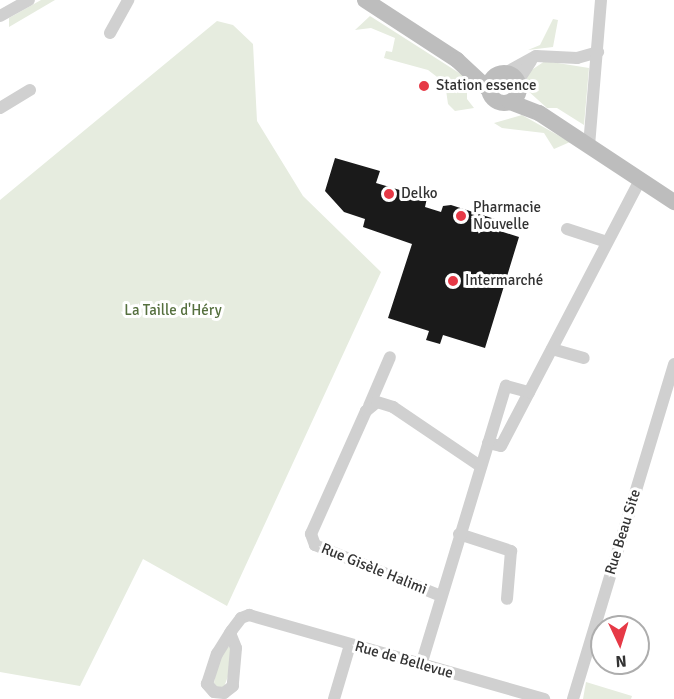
<!DOCTYPE html>
<meta charset="utf-8">
<style>
body{margin:0}
#map{position:relative;width:674px;height:699px;overflow:hidden;background:#fff;font-family:Signika,sans-serif}
div>[style]{position:absolute}
[style*='--x']{left:calc(var(--x)*1px);top:calc(var(--y)*1px);width:calc(var(--w)*1px);rotate:calc(var(--a)*1deg)}
.green>*{inset:0;background:#e6ecdf}
.building>*{inset:0;background:#1a1a1a}
.minor>*{height:12px;margin:-6px;padding:0 6px;transform-origin:6px;border-radius:6px;background:#d0d0d0}
.secondary>*{height:16px;margin:-8px;padding:0 8px;transform-origin:8px;border-radius:8px;background:#bdbdbd}
.secondary>.ring{margin:-8px;padding:0;box-sizing:content-box;background:none;border:16px solid #bdbdbd;border-radius:50%}
.dots>*{width:16px;height:16px;translate:-50% -50%;box-sizing:border-box;border:3px solid #fff;border-radius:50%}
span{translate:-50% -50%;white-space:nowrap;text-align:center;line-height:1.15;-webkit-text-stroke:6px #fff;paint-order:stroke}
.poi-label{font-size:15px;color:#333}
.left{translate:0 -50%;text-align:left}
.park-label{font-size:15px;color:#56703f}
.street-label{font-size:15px;color:#333}
.north{position:absolute;left:590px;top:615px;width:60px;height:60px;box-sizing:border-box;background:#fff;border:2px solid #adadad;border-radius:50%;rotate:176deg;font-size:16px;font-weight:700;line-height:24px;text-align:center;color:#333}
.north::after{content:'';display:block;margin:auto;width:21px;height:27px;background:#e63946;clip-path:polygon(50% 0,100% 100%,50% 72%,0 100%)}
</style>
<div id="map">
<div class="green">
<i style="clip-path:polygon(41px 0,55px 0,9px 27px,9px 18px)"></i>
<i style="clip-path:polygon(370px 16px,467px 78px,467px 99px,474px 108px,455px 111px,448px 104px,445px 83px,428px 70px,384px 58px,386px 51px,392px 52px,395px 38px,371px 28px,355px 30px)"></i>
<i style="clip-path:polygon(553px 19px,558px 20px,553px 47px,528px 50px,540px 45px)"></i>
<i style="clip-path:polygon(217px 21px,233px 25px,253px 44px,257px 121px,303px 196px,381px 272px,227px 606px,143px 559px,80px 686px,0 672px,0 200px)"></i>
<i style="clip-path:polygon(545px 61px,589px 68px,584px 125px,557px 108px,547px 108px,527px 90px,527px 73px)"></i>
<i style="clip-path:polygon(522px 115px,570px 142px,554px 149px,544px 133px,502px 128px,494px 123px)"></i>
<i style="clip-path:polygon(225px 647px,230px 647px,231px 668px,224px 687px,217px 687px,214px 683px,218px 660px)"></i>
<i style="clip-path:polygon(586px 682px,632px 696px,631px 699px,583px 699px)"></i>
</div>
<div class="building">
<i style="clip-path:polygon(335px 158px,380px 171px,376px 183px,427px 198px,425px 207px,441px 212px,443px 206px,451px 205px,498px 220px,505px 225px,503px 232px,519px 237px,485px 348px,443px 335px,440px 344px,426px 340px,429px 331px,388px 318px,412px 244px,363px 227px,365px 219px,344px 212px,325px 191px)"></i>
</div>
<div class="minor">
<i style="--x:0;--y:16;--w:33;--a:-29"></i>
<i style="--x:110;--y:33;--w:38;--a:-61"></i>
<i style="--x:507;--y:72;--w:33;--a:-29"></i>
<i style="--x:536;--y:56;--w:41;--a:2.8"></i>
<i style="--x:577;--y:58;--w:22;--a:-16"></i>
<i style="--x:518;--y:81;--w:24;--a:-57"></i>
<i style="--x:0;--y:108;--w:35;--a:-31"></i>
<i style="--x:589;--y:146;--w:146;--a:-85.3"></i>
<i style="--x:567;--y:229;--w:42;--a:18"></i>
<i style="--x:552;--y:349;--w:33;--a:16"></i>
<i style="--x:369;--y:406;--w:53;--a:-66.8"></i>
<i style="--x:488;--y:443;--w:13;--a:13"></i>
<i style="--x:501;--y:446;--w:300;--a:-62.4"></i>
<i style="--x:459;--y:534;--w:55;--a:18.1"></i>
<i style="--x:511;--y:551;--w:48;--a:94.8"></i>
<i style="--x:441;--y:596;--w:136;--a:-158"></i>
<i style="--x:315;--y:545;--w:12;--a:-110"></i>
<i style="--x:311;--y:534;--w:135;--a:-65.9"></i>
<i style="--x:366;--y:411;--w:14;--a:-39"></i>
<i style="--x:377;--y:402;--w:17;--a:17"></i>
<i style="--x:393;--y:407;--w:105;--a:34.1"></i>
<i style="--x:230;--y:633;--w:16;--a:68"></i>
<i style="--x:236;--y:648;--w:38;--a:95"></i>
<i style="--x:233;--y:686;--w:11;--a:142"></i>
<i style="--x:224;--y:693;--w:10;--a:-174"></i>
<i style="--x:214;--y:692;--w:11;--a:-131"></i>
<i style="--x:207;--y:684;--w:32;--a:-72"></i>
<i style="--x:217;--y:654;--w:28;--a:-58"></i>
<i style="--x:232;--y:630;--w:15;--a:-53"></i>
<i style="--x:241;--y:618;--w:9;--a:-21"></i>
<i style="--x:249;--y:615;--w:307;--a:15.9"></i>
<i style="--x:421;--y:665;--w:292;--a:-73.1"></i>
<i style="--x:506;--y:386;--w:24;--a:15"></i>
<i style="--x:334;--y:699;--w:56;--a:-73.5"></i>
<i style="--x:573;--y:699;--w:350;--a:-73.2"></i>
</div>
<div class="secondary">
<i style="--x:365;--y:0;--w:110;--a:33.1"></i>
<i style="--x:457;--y:60;--w:42;--a:43.1"></i>
<i class="ring" style="left:489px;top:73px;width:14px;height:14px"></i>
<i style="--x:510;--y:102;--w:31;--a:21"></i>
<i style="--x:539;--y:113;--w:162;--a:33.4"></i>
</div>
<div class="dots">
<i style="left:424px;top:86px;background:#e63946"></i>
<i style="left:389px;top:194px;background:#e63946"></i>
<i style="left:461px;top:216px;background:#e63946"></i>
<i style="left:453px;top:281px;background:#e63946"></i>
</div>
<div class="poi-label">
<span class="left" style="left:436px;top:86px">Station essence</span>
<span class="left" style="left:401px;top:194px">Delko</span>
<span class="left" style="left:473px;top:216px">Pharmacie<br>Nouvelle</span>
<span class="left" style="left:465px;top:281px">Intermarché</span>
</div>
<div class="park-label">
<span style="left:173px;top:311px">La Taille d'Héry</span>
</div>
<div class="street-label">
<span style="left:623px;top:532px;rotate:-73deg">Rue Beau Site</span>
<span style="left:374px;top:569px;rotate:22deg">Rue Gisèle Halimi</span>
<span style="left:404px;top:660px;rotate:16deg">Rue de Bellevue</span>
</div>
<div class="north">N</div>
</div>
